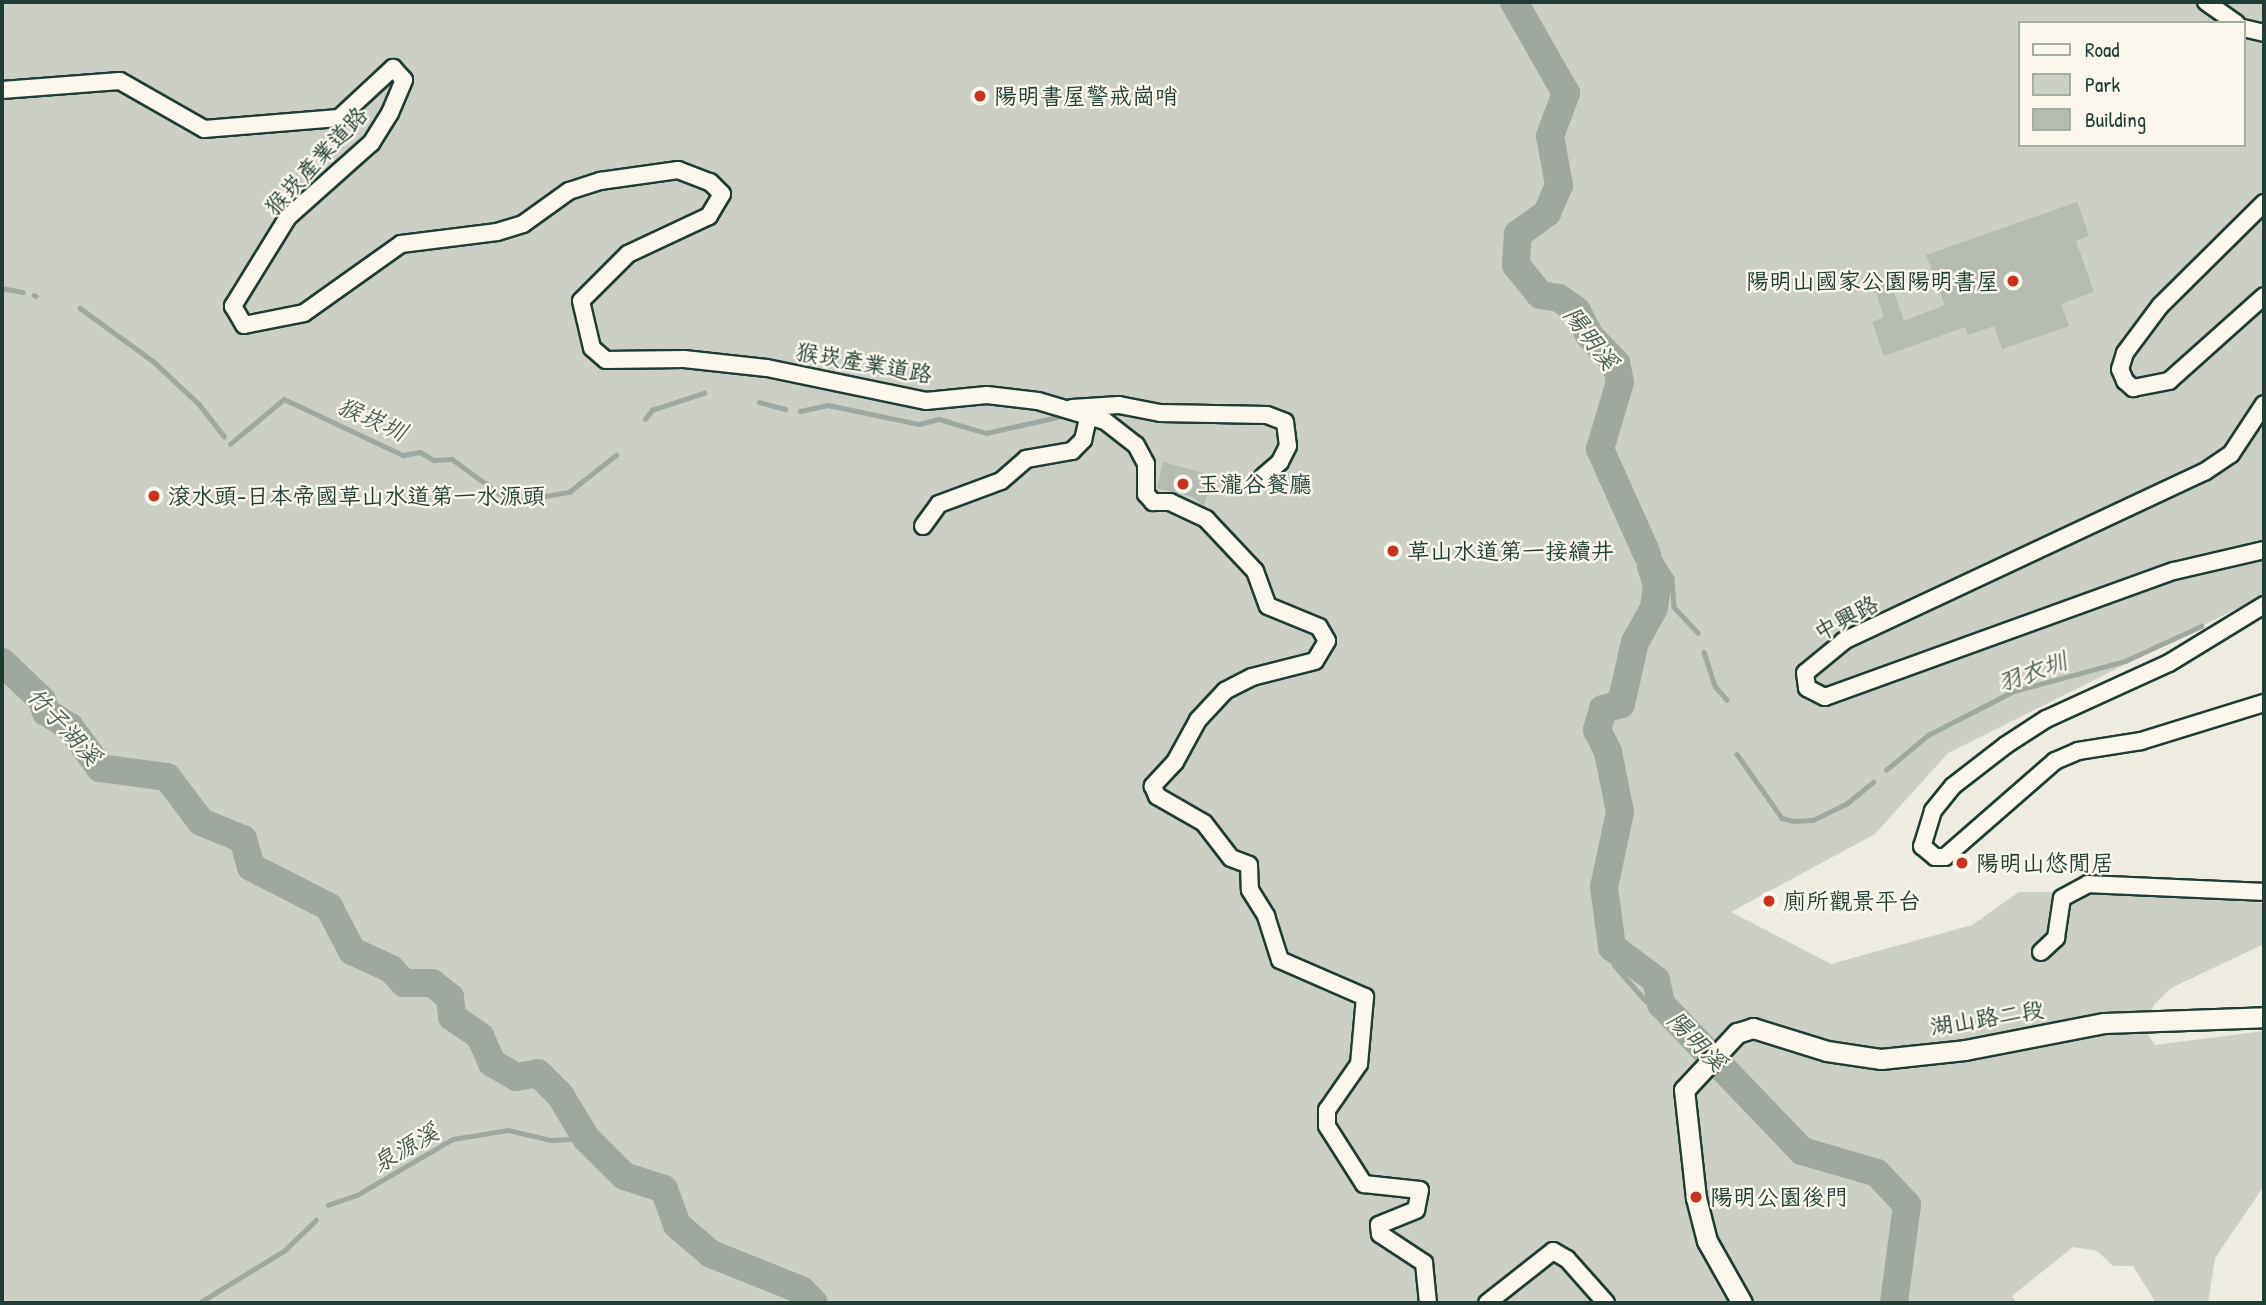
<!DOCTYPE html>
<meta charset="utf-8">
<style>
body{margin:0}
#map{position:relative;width:2266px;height:1305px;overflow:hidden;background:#eeece1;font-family:"Patrick Hand","LXGW WenKai TC",sans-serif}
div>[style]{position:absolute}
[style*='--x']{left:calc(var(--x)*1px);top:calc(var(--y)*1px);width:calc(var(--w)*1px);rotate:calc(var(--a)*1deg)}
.green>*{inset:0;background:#cbcfc4}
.stream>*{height:4.5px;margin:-2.25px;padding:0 2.25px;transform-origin:2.25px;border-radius:2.25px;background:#9fa89f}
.river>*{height:28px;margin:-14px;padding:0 14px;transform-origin:14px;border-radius:14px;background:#9fa89f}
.building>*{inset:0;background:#b4bbb0}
.roads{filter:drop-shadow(2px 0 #1f3d34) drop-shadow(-2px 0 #1f3d34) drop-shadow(0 2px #1f3d34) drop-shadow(0 -2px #1f3d34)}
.minor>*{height:16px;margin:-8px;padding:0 8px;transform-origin:8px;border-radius:8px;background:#fbf7ec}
.tertiary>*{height:19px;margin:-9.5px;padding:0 9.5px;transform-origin:9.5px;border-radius:9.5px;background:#fbf7ec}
.dots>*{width:19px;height:19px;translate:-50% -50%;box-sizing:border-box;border:4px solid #fbf7ec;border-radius:50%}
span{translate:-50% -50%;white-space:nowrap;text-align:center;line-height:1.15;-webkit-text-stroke:5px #fbf7ec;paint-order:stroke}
.poi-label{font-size:23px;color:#1f3d34}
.left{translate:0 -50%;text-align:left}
.right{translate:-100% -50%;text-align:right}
.street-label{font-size:23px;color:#1f3d34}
.water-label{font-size:24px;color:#455d54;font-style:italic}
.frame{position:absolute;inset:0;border:4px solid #1f3d34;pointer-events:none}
.legend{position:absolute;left:2018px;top:21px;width:228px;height:126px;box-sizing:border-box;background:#fbf7ec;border:2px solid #a3ada2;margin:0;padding:9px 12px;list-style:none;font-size:21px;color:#1f3d34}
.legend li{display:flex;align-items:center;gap:14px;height:35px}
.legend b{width:35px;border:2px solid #a3ada2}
</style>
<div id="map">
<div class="green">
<i style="clip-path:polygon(evenodd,2px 2px,2264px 2px,2264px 595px,1948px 753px,1875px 834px,1731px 912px,1831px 964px,1972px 925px,2019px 892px,2111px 892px,2264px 903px,2264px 944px,2171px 988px,2154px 1005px,2144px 1029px,2155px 1045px,2264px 1031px,2264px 1186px,2215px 1258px,2208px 1303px,2156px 1303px,2133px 1266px,2113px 1266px,2097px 1251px,2073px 1247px,2012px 1296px,2017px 1303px,2px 1303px,2px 2px,2019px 23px,2243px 23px,2243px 145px,2019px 145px,2019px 23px)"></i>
</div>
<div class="stream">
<i style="--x:1029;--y:2;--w:25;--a:0"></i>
<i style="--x:2;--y:288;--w:21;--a:11"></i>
<i style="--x:34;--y:295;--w:2;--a:27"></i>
<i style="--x:80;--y:308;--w:90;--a:36"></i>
<i style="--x:153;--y:361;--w:63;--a:43.1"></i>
<i style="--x:199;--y:404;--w:41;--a:52"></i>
<i style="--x:759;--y:402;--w:27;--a:15"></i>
<i style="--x:800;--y:411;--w:29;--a:-12"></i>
<i style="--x:828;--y:405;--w:93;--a:11.8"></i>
<i style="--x:919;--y:424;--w:21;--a:-14"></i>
<i style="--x:939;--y:419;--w:49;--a:16.6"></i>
<i style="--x:986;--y:433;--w:78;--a:-12.6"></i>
<i style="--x:645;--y:419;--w:11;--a:-52"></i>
<i style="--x:652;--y:410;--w:55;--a:-18.1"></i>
<i style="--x:230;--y:444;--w:70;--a:-39.8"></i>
<i style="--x:284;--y:399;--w:132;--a:25.2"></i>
<i style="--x:403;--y:455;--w:17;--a:-10"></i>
<i style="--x:420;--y:452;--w:16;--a:30"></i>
<i style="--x:434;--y:460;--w:18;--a:-3"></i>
<i style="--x:452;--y:459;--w:73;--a:36.1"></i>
<i style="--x:511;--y:502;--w:59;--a:-9.8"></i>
<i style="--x:569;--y:492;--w:60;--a:-38.2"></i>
<i style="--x:1641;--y:543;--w:15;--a:28"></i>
<i style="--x:1654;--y:550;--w:33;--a:57"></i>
<i style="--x:1672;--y:578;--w:29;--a:86"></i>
<i style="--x:1674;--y:607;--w:35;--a:47"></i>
<i style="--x:1704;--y:652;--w:36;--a:72"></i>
<i style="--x:1715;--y:686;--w:18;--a:49"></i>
<i style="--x:1737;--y:754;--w:78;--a:54.9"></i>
<i style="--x:1782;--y:818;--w:11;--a:15"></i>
<i style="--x:1793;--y:821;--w:20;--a:-3"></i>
<i style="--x:1813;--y:820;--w:37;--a:-26"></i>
<i style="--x:1846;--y:804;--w:35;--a:-39"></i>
<i style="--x:1886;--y:770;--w:55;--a:-39.8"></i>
<i style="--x:1928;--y:735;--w:97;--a:-27.1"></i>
<i style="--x:2014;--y:691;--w:115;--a:-15.1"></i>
<i style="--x:2125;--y:661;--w:84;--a:-24.7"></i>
<i style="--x:1612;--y:947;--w:19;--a:81"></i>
<i style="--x:1615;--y:966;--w:47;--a:48.5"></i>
<i style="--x:1646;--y:1001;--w:15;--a:11"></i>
<i style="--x:328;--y:1205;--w:31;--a:-19"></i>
<i style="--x:357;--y:1195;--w:111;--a:-30.3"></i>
<i style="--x:453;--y:1139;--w:56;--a:-9.3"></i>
<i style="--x:508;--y:1130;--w:44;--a:13.1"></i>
<i style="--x:551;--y:1140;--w:35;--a:-3"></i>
<i style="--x:199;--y:1303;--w:101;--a:-31.6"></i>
<i style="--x:285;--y:1250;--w:43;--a:-44.1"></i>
</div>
<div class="river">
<i style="--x:1514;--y:2;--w:105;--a:60.3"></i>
<i style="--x:1566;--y:93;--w:46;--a:110.4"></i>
<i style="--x:1550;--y:136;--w:50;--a:79.6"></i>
<i style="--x:1559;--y:185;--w:30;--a:113"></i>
<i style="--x:1547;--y:213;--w:36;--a:144"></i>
<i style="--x:1518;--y:234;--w:31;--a:94"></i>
<i style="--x:1516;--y:265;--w:38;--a:51"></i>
<i style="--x:1540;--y:295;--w:19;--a:9"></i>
<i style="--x:1559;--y:298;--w:22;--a:36"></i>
<i style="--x:1577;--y:311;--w:27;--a:63"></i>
<i style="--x:1589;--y:335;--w:39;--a:46"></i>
<i style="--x:1616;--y:363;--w:19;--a:78"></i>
<i style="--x:1620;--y:382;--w:70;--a:106.6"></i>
<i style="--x:1600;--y:449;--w:115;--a:65.9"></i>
<i style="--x:1651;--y:566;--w:21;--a:73"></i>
<i style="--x:1657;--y:586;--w:22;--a:98"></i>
<i style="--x:1654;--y:608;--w:39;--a:119"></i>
<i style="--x:1635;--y:642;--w:64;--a:102.7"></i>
<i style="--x:1621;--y:704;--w:19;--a:164"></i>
<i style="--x:1603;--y:709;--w:22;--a:106"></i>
<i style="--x:1597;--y:730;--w:25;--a:63"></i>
<i style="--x:1608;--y:752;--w:61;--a:78.7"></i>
<i style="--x:1620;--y:812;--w:77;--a:102"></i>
<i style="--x:1604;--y:887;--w:61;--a:82.4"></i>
<i style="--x:1612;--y:947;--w:55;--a:36.9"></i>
<i style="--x:1656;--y:980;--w:25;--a:78"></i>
<i style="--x:1661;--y:1004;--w:204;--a:46.2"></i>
<i style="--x:1802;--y:1151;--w:78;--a:16.3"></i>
<i style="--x:1877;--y:1173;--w:44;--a:46.8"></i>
<i style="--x:1907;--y:1205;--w:99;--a:97.6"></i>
<i style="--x:2;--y:662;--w:55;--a:43.5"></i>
<i style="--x:42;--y:700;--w:13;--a:72"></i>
<i style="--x:46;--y:712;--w:28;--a:32"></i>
<i style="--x:70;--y:727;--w:51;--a:53.8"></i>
<i style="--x:100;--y:768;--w:68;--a:7.7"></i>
<i style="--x:167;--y:777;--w:56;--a:52.9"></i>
<i style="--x:201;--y:822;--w:45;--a:22"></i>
<i style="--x:243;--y:839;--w:29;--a:74"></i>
<i style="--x:251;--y:867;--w:88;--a:27.1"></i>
<i style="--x:329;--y:907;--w:50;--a:62.4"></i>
<i style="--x:352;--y:951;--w:43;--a:24.8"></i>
<i style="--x:391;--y:969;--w:19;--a:47"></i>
<i style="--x:404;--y:983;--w:28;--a:0"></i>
<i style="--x:432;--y:983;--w:23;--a:38"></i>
<i style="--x:450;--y:997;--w:20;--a:84"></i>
<i style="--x:452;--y:1017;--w:34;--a:34"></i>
<i style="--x:480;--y:1036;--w:30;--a:66"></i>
<i style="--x:492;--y:1063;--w:28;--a:30"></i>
<i style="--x:516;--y:1077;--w:22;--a:-10"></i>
<i style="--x:538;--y:1073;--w:31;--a:45"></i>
<i style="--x:560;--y:1095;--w:50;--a:58.8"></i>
<i style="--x:586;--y:1138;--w:54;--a:45"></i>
<i style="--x:624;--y:1176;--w:42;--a:18"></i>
<i style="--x:664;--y:1189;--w:38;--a:70"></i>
<i style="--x:677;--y:1225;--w:45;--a:40.5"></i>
<i style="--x:711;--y:1254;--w:97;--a:21.8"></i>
<i style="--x:801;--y:1290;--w:18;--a:45"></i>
</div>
<div class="building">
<i style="clip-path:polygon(2077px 202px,2089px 236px,2076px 241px,2094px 292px,2061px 304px,2069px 326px,2002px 349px,1994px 326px,1968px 335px,1965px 327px,1884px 356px,1872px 322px,1884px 317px,1873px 284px,1889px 279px,1904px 321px,1945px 305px,1926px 255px)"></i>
<i style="clip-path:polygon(1163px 462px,1203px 473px,1202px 479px,1212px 481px,1204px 506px,1193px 497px,1157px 488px)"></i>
</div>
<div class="roads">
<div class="minor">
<i style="--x:2206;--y:2;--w:37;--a:35"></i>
<i style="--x:2243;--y:28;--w:22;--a:13"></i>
<i style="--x:2;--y:90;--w:118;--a:-4.4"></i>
<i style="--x:120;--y:81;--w:97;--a:29.7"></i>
<i style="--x:204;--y:129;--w:135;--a:-4.7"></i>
<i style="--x:339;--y:118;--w:74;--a:-42.8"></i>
<i style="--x:393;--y:68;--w:16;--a:47"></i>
<i style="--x:404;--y:80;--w:36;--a:113"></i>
<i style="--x:390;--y:113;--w:36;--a:122"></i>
<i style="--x:371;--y:143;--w:111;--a:138.3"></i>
<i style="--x:288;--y:217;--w:105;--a:121.7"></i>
<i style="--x:233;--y:306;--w:22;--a:60"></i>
<i style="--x:244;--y:325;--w:61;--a:-11.3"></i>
<i style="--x:304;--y:313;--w:119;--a:-35.4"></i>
<i style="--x:401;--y:244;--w:97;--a:-7.1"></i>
<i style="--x:497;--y:232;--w:27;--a:-17"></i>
<i style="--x:523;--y:224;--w:57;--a:-35.7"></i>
<i style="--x:569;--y:191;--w:33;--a:-18"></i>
<i style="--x:600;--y:181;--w:79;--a:-8"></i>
<i style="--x:678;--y:170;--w:34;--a:21"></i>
<i style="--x:710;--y:182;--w:17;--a:45"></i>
<i style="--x:722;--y:194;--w:26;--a:121"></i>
<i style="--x:709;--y:216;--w:89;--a:154.9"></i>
<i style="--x:628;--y:254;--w:66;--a:135"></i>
<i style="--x:581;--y:301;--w:48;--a:76.8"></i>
<i style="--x:592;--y:348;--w:18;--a:41"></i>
<i style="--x:606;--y:360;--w:78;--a:-0.7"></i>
<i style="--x:684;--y:359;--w:83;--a:6.2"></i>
<i style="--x:767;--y:368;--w:162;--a:11.7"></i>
<i style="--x:926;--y:401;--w:61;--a:-5.6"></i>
<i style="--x:987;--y:395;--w:51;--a:6.7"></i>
<i style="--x:1038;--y:401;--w:70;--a:16.6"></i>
<i style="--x:1105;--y:421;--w:39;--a:38"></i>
<i style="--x:1136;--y:445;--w:21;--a:62"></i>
<i style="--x:1146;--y:464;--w:30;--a:90"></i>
<i style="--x:1146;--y:494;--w:11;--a:49"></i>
<i style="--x:1153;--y:502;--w:17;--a:0"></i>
<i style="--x:1170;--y:502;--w:40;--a:25"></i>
<i style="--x:1206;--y:519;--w:71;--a:46.7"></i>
<i style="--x:1255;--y:571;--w:37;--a:70"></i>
<i style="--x:1268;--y:606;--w:55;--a:22.4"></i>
<i style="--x:1319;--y:627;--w:16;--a:60"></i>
<i style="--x:1327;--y:641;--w:23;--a:121"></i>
<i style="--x:1315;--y:661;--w:65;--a:165.7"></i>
<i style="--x:1252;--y:677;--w:30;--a:153"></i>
<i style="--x:1225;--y:691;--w:40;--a:133"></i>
<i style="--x:1198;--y:720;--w:48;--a:118.7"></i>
<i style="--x:1175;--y:762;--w:33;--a:133"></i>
<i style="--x:1153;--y:786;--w:11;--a:68"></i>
<i style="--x:1157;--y:796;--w:54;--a:29.9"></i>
<i style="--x:1204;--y:823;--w:44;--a:52.4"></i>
<i style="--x:1231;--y:858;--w:19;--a:21"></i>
<i style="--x:1249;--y:865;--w:25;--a:88"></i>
<i style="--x:1250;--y:890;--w:31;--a:58"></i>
<i style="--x:1266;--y:916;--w:46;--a:72.3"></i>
<i style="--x:1280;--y:960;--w:93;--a:23.5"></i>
<i style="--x:1365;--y:997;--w:67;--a:95.1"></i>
<i style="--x:1359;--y:1064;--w:56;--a:124.8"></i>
<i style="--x:1327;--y:1110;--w:16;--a:90"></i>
<i style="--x:1327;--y:1126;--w:69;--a:57.5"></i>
<i style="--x:1364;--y:1184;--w:56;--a:6.1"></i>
<i style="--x:1420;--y:1190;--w:20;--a:101"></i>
<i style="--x:1416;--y:1210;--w:40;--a:158"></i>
<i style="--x:1379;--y:1225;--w:9;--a:84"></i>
<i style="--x:1380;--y:1234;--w:53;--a:33.4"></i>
<i style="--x:1424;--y:1263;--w:40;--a:84.3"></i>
<i style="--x:2264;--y:203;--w:146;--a:135.3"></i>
<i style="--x:2160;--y:306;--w:59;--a:126.7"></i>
<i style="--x:2125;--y:353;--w:17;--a:107"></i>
<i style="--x:2120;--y:369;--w:13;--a:67"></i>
<i style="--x:2125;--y:381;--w:11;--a:41"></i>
<i style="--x:2133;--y:388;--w:37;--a:-11"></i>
<i style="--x:2169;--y:381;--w:127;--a:-41.8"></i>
<i style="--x:2264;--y:404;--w:60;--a:123.4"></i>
<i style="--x:2231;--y:454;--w:32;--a:146"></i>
<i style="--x:2204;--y:472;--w:398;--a:154.9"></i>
<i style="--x:1844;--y:641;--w:50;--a:140.6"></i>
<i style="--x:1805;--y:673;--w:15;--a:82"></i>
<i style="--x:1807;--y:688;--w:20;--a:27"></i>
<i style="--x:1825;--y:697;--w:371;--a:-19.9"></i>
<i style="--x:2174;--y:571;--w:92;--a:-13.1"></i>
<i style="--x:1072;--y:408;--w:47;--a:-3.7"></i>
<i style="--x:1119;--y:405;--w:42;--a:11"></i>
<i style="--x:1160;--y:413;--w:107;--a:1.1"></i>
<i style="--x:1267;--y:415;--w:19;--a:21"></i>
<i style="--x:1285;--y:422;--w:24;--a:83"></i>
<i style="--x:1288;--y:446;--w:18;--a:117"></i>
<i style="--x:1280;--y:462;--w:23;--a:139"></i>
<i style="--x:923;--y:526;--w:27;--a:-54"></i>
<i style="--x:939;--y:504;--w:66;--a:-20.4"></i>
<i style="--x:1001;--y:481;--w:33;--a:-41"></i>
<i style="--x:1026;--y:459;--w:47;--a:-9.9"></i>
<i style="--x:1072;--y:451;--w:16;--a:-45"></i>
<i style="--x:1083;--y:440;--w:22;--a:-77"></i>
<i style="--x:2264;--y:605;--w:111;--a:148.6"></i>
<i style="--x:2169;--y:663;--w:135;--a:155.5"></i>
<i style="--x:2046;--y:719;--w:48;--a:147"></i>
<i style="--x:2006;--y:745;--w:67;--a:142.3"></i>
<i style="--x:1953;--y:786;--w:32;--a:129"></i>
<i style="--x:1933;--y:811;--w:37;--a:107"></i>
<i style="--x:1922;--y:846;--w:17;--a:40"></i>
<i style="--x:1935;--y:857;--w:10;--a:0"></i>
<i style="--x:1945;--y:857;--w:146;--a:-41.1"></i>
<i style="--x:2055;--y:761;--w:25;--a:-23"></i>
<i style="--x:2078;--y:751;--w:64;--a:-9"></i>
<i style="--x:2141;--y:741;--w:129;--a:-17.2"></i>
<i style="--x:2041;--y:952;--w:21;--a:-43"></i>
<i style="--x:2056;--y:938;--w:40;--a:-81.5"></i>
<i style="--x:2062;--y:898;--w:30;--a:-28"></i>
<i style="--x:2088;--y:884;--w:176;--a:2.6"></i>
<i style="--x:1487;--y:1303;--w:84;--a:-38.2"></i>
<i style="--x:1553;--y:1251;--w:16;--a:30"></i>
<i style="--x:1567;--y:1259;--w:59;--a:48.4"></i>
</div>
<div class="tertiary">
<i style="--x:1742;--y:1303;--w:71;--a:-119.4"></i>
<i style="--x:1707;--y:1241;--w:44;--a:-104.3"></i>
<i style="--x:1696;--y:1198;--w:109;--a:-96.3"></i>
<i style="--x:1684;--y:1090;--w:78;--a:-47.1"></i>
<i style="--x:1737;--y:1033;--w:17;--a:-17"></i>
<i style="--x:1753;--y:1028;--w:77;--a:17.3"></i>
<i style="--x:1827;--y:1051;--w:55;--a:8.4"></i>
<i style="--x:1881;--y:1059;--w:84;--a:-6.1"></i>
<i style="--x:1965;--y:1050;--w:142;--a:-11"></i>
<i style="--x:2104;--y:1023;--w:160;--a:-2.1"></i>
</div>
</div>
<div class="dots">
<i style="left:980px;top:96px;background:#c8321e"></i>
<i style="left:2013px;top:281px;background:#c8321e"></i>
<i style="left:1183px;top:484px;background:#c8321e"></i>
<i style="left:154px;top:496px;background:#c8321e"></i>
<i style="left:1393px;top:551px;background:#c8321e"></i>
<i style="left:1962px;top:863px;background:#c8321e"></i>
<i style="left:1769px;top:901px;background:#c8321e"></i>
<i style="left:1696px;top:1197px;background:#c8321e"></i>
</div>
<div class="poi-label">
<span class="left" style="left:994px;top:96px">陽明書屋警戒崗哨</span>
<span class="right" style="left:1999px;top:281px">陽明山國家公園陽明書屋</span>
<span class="left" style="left:1197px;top:484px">玉瀧谷餐廳</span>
<span class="left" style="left:168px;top:496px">滾水頭-日本帝國草山水道第一水源頭</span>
<span class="left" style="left:1407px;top:551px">草山水道第一接續井</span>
<span class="left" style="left:1976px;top:863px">陽明山悠閒居</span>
<span class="left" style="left:1783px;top:901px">廁所觀景平台</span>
<span class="left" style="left:1710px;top:1197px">陽明公園後門</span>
</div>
<div class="street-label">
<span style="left:316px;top:161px;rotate:-47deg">猴崁產業道路</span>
<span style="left:864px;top:363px;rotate:10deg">猴崁產業道路</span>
<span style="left:1846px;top:618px;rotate:-28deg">中興路</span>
<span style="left:1987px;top:1018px;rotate:-9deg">湖山路二段</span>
</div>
<div class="water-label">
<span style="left:1591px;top:338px;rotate:53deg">陽明溪</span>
<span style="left:372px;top:419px;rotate:24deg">猴崁圳</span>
<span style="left:2032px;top:672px;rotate:-20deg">羽衣圳</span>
<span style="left:64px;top:726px;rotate:47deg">竹子湖溪</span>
<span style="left:1697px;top:1041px;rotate:46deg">陽明溪</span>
<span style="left:405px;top:1148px;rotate:-30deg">泉源溪</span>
</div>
<div class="frame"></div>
<ul class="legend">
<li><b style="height:9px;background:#fbf7ec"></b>Road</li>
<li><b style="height:19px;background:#cbcfc4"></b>Park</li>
<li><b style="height:19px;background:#b4bbb0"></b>Building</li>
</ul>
</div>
